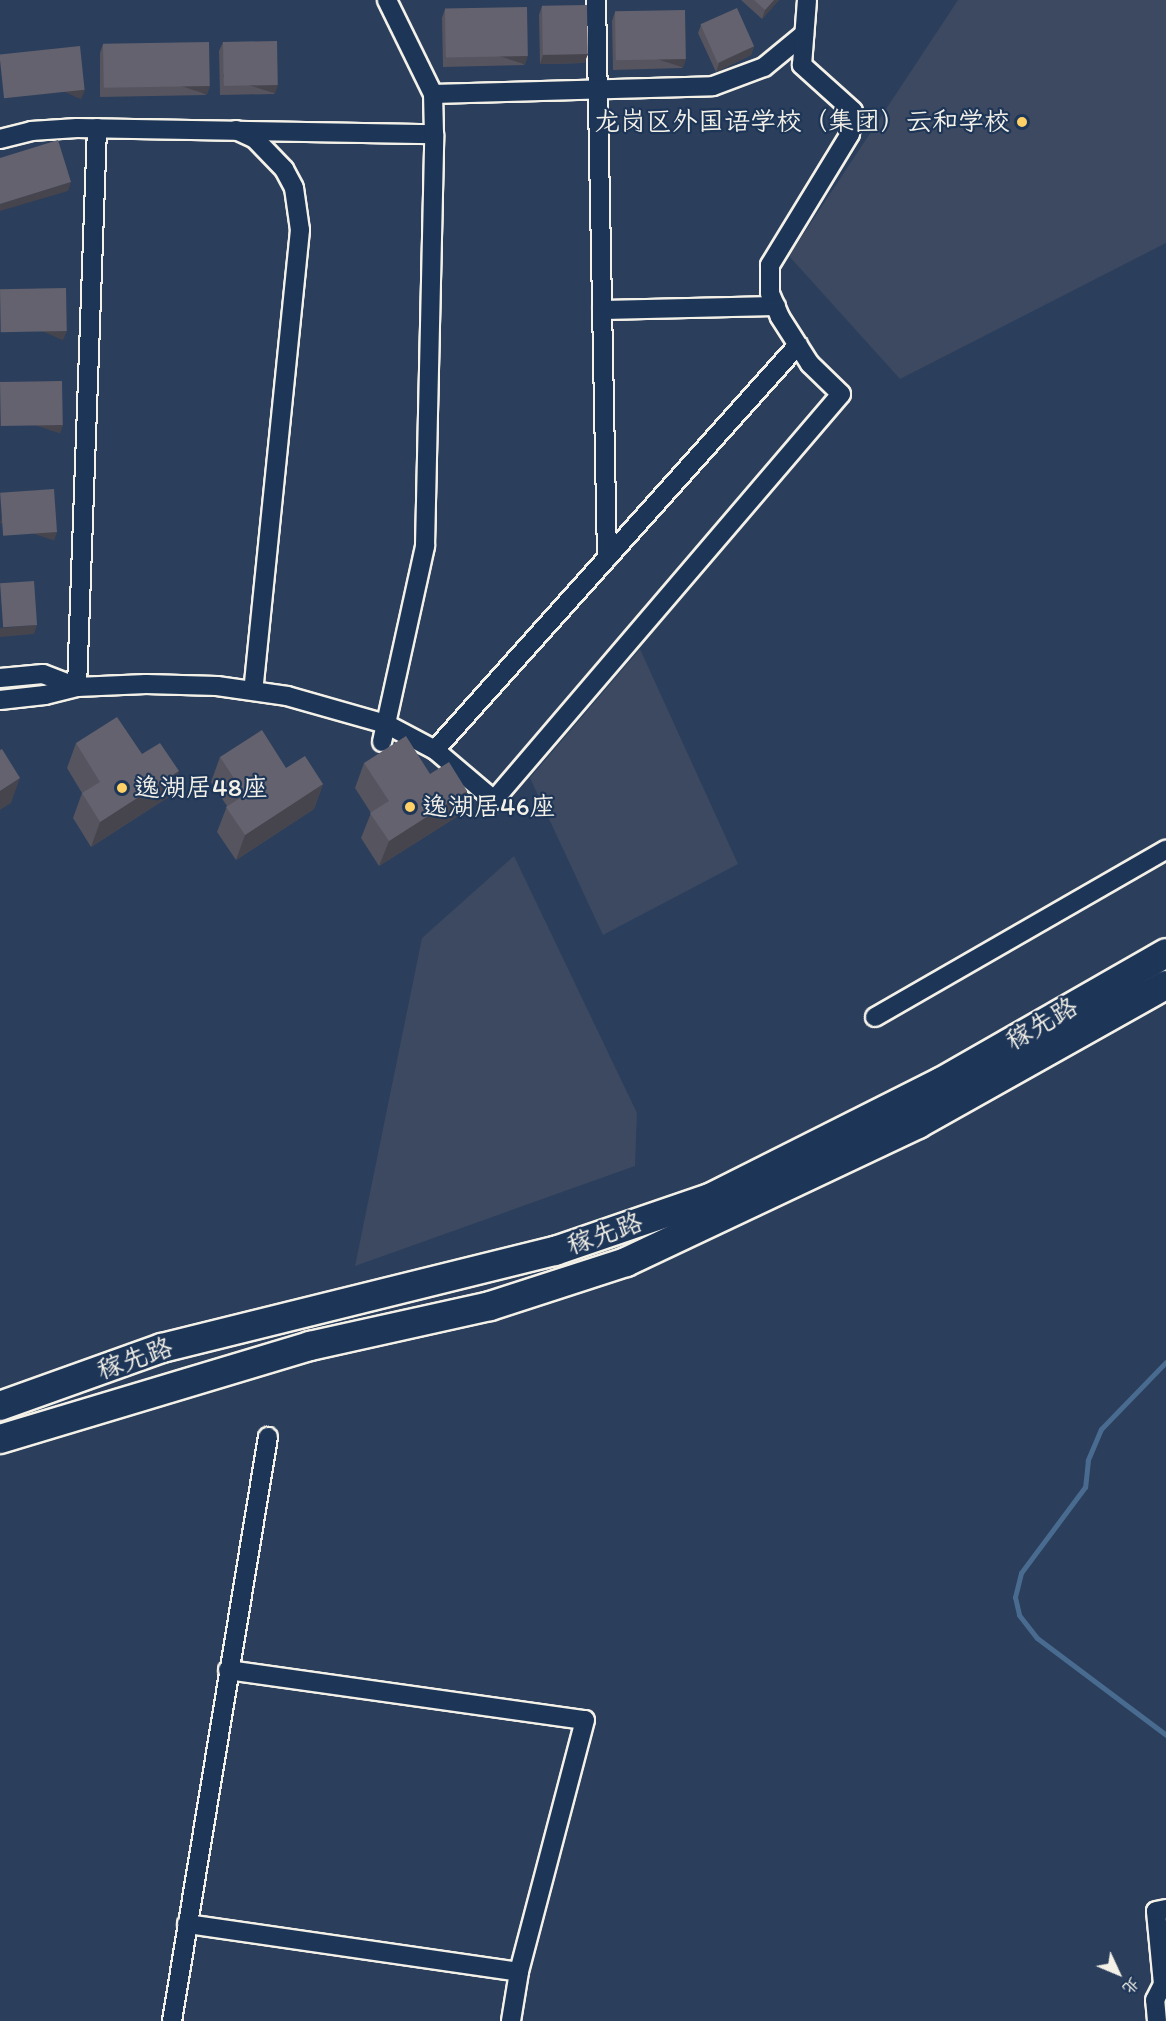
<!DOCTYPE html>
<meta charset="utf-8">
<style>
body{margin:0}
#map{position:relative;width:1166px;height:2021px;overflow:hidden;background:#2b3e5c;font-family:Itim,"LXGW WenKai TC",sans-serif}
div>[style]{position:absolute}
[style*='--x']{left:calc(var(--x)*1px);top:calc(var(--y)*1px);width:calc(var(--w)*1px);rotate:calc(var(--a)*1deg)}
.built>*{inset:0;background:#3c4961}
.stream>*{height:5px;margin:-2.5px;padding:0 2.5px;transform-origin:2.5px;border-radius:2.5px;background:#496b8f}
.roads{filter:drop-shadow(2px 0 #f4f1e8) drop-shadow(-2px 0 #f4f1e8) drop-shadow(0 2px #f4f1e8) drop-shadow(0 -2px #f4f1e8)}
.minor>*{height:18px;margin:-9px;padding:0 9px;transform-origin:9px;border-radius:9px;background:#1d3557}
.primary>*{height:28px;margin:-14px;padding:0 14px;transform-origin:14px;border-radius:14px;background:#1d3557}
.wall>*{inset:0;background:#56545f}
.shaded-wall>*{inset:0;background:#46454d;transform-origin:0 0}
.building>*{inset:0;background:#64626e;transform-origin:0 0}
.dots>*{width:16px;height:16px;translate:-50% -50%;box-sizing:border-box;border:3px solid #1d3557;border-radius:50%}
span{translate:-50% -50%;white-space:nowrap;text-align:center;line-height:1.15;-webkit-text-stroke:4.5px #1d3557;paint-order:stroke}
.poi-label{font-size:26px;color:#f4f1e8}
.right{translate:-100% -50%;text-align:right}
.left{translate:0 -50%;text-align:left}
.street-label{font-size:26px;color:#f4f1e8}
.north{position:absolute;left:1088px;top:1943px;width:60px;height:60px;-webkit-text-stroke:4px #1d3557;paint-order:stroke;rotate:134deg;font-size:16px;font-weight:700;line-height:24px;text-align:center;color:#f4f1e8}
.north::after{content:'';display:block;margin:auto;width:21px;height:27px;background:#f4f1e8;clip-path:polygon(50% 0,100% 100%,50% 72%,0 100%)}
</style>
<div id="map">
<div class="built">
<i style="clip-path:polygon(958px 0,1166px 0,1166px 243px,900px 379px,789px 256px)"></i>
<i style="clip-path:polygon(640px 649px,738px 864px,603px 935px,530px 778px)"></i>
<i style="clip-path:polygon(514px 856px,637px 1113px,635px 1166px,355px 1266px,422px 938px)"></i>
</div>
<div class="stream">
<i style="--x:1166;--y:1362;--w:93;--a:134.1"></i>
<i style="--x:1101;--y:1429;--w:34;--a:113"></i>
<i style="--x:1088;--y:1460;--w:27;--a:96"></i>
<i style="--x:1085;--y:1487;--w:107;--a:126.7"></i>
<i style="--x:1021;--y:1573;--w:25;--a:104"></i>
<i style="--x:1015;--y:1597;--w:18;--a:77"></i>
<i style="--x:1019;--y:1615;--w:29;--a:52"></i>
<i style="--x:1037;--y:1638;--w:161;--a:36.9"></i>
</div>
<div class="roads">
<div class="minor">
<i style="--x:596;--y:0;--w:558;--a:88.87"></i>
<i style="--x:433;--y:94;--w:280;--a:-1.6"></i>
<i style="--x:713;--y:86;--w:54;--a:-20.4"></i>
<i style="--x:764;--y:67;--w:52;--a:-39.5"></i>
<i style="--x:236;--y:130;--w:21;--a:25"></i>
<i style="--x:255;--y:139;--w:42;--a:46"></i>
<i style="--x:284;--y:169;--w:21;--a:62"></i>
<i style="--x:294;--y:188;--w:42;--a:81.9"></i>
<i style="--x:300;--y:230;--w:462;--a:95.8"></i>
<i style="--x:0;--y:139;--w:32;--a:-14"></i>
<i style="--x:31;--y:131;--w:46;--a:-3.7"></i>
<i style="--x:77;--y:128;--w:357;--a:1"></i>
<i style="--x:602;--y:310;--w:174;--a:-1.3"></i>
<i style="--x:0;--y:678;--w:43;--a:-5.3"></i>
<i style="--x:43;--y:674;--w:36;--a:21"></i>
<i style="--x:77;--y:687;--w:559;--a:-87.95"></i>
<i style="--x:0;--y:700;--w:45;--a:-6.3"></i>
<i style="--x:45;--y:695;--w:33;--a:-14"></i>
<i style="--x:77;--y:687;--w:69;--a:-2.5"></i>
<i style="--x:146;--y:684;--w:71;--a:1.6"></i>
<i style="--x:217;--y:686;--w:71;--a:8.1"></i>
<i style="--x:287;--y:696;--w:103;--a:15.8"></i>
<i style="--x:386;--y:724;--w:55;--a:28"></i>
<i style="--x:435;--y:750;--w:77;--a:40.3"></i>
<i style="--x:494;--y:800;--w:534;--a:-49.48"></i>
<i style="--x:841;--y:394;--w:43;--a:-135.9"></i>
<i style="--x:810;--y:364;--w:56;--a:-122.6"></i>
<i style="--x:780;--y:317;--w:26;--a:-113"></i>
<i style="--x:770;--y:293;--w:28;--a:-90"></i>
<i style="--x:770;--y:265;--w:153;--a:-58.6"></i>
<i style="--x:850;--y:134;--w:23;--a:-83"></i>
<i style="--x:853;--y:111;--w:69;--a:-138"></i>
<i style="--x:802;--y:65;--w:65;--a:-85.6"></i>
<i style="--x:382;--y:742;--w:201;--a:-77.6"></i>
<i style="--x:425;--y:546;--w:412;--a:-88.7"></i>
<i style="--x:434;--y:134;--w:40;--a:-91.4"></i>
<i style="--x:433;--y:94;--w:105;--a:-116.1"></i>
<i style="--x:435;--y:750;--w:544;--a:-48.13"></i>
<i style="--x:875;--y:1017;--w:336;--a:-29.9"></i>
<i style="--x:228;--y:1670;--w:360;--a:8"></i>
<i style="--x:585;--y:1720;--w:260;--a:104.7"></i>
<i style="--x:519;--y:1972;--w:50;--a:99.3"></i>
<i style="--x:187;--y:1924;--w:335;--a:8.2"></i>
<i style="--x:172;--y:2021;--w:592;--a:-80.67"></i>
<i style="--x:1157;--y:2021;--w:21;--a:-95"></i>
<i style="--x:1155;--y:2000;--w:18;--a:-63"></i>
<i style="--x:1163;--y:1984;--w:73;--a:-95.5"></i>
<i style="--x:1156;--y:1911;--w:10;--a:-11"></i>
</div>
<div class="primary">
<i style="--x:0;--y:1406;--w:172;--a:-19.7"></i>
<i style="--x:162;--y:1348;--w:405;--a:-13.9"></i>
<i style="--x:555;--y:1251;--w:164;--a:-18.9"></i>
<i style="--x:710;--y:1198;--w:258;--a:-26.7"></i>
<i style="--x:941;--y:1082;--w:259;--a:-29.8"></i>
<i style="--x:0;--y:1439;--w:324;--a:-16.7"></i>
<i style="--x:310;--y:1346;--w:184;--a:-12.5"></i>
<i style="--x:490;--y:1306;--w:143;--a:-17.9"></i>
<i style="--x:626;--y:1262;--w:323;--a:-25.3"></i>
<i style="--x:918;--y:1124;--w:284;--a:-29.3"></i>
</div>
</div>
<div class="wall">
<i style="clip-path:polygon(741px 0,779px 0,762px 19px)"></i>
<i style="clip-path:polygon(542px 6px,588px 54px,584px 63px,540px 64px,539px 15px)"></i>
<i style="clip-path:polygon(445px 9px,525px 65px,443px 67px,442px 18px)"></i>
<i style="clip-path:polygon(615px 12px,683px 68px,613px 70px,612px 21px)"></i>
<i style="clip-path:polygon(701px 25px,754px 46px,751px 55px,716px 72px,698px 33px)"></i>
<i style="clip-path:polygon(223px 42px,275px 94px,220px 95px,219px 51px)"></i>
<i style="clip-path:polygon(103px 44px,207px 95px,100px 97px,100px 53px)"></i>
<i style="clip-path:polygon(76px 743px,170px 796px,91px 847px,73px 818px,82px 793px,67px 768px)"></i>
<i style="clip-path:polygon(220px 757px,286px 768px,323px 784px,314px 809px,236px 860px,217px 832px,227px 806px,211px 782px)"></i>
<i style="clip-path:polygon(364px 763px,430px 774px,467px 791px,458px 816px,379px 866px,361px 838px,371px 813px,355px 788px)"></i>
</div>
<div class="shaded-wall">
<i style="clip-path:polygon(774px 0,779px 0,762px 19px,765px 10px)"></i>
<i style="clip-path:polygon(754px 46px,751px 55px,716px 72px,719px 63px)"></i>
<i style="clip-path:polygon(588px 54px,584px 63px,540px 64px,543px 55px)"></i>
<i style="left:528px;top:56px;width:9px;height:82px;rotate:108deg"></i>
<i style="left:686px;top:59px;width:9px;height:70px;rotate:108deg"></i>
<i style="left:278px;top:85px;width:9px;height:55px;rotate:108deg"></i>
<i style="left:210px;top:86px;width:9px;height:107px;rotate:108deg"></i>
<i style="left:85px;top:90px;width:10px;height:85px;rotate:114deg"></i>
<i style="clip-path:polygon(71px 182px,68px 191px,0 211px,0 204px)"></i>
<i style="left:67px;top:331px;width:10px;height:67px;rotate:114deg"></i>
<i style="left:63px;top:425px;width:9px;height:63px;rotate:108deg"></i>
<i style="left:57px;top:532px;width:9px;height:57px;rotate:108deg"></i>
<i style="clip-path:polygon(37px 625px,34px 634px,0 637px,0 628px)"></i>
<i style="clip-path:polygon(179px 771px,170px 796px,91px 847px,100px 822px)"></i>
<i style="clip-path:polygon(20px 778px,11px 803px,0 810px,0 791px)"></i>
<i style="clip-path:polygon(323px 784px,314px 809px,236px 860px,245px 835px)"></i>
<i style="clip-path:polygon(467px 791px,458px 816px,379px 866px,389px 841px)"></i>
</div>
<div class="building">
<i style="clip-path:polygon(754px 0,774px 0,765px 10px)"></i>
<i style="left:587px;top:5px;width:49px;height:45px;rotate:89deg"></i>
<i style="left:527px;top:7px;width:49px;height:82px;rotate:89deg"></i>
<i style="left:737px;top:8px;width:42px;height:40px;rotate:66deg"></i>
<i style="left:685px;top:10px;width:49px;height:70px;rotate:89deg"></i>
<i style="left:277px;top:41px;width:44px;height:54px;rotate:89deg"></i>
<i style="left:209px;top:42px;width:44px;height:106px;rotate:89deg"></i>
<i style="left:80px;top:46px;width:44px;height:81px;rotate:84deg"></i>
<i style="clip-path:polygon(58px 140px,71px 182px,0 204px,0 158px)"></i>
<i style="left:66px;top:288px;width:43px;height:66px;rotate:89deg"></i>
<i style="left:62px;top:381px;width:44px;height:62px;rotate:89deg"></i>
<i style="left:54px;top:489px;width:43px;height:54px;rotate:86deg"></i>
<i style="left:34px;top:581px;width:44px;height:34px;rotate:86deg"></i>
<i style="clip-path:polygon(117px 717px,142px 754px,160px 743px,179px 771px,100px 822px,82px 793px,100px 782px,76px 743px)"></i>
<i style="clip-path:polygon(262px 730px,286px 768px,305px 756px,323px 784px,245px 835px,226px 807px,245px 795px,220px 757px)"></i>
<i style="clip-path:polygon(406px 736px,430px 774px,449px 762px,467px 791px,389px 841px,370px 813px,389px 801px,364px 763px)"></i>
<i style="clip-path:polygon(2px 749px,20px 778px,0 791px,0 750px)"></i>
</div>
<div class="dots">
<i style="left:1022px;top:122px;background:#ffd166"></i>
<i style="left:122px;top:788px;background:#ffd166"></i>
<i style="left:410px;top:807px;background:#ffd166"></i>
</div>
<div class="poi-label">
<span class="right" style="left:1010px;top:122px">龙岗区外国语学校（集团）云和学校</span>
<span class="left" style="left:134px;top:788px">逸湖居48座</span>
<span class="left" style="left:422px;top:807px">逸湖居46座</span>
</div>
<div class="street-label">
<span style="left:1042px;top:1024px;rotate:-30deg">稼先路</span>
<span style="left:605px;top:1234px;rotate:-19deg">稼先路</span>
<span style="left:135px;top:1359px;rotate:-19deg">稼先路</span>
</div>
<div class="north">北</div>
</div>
